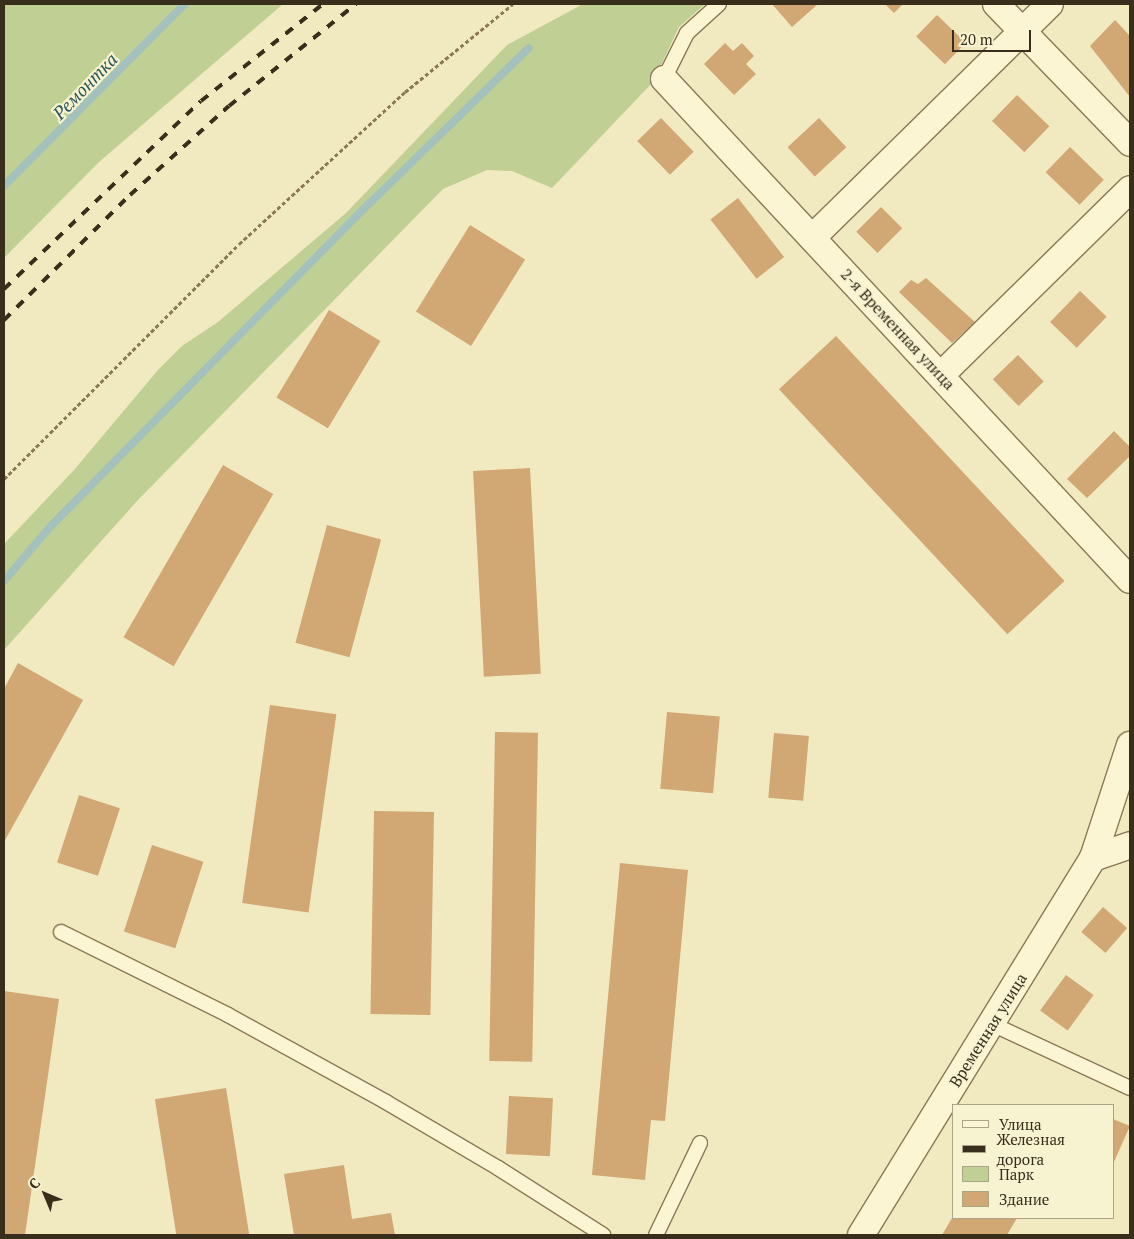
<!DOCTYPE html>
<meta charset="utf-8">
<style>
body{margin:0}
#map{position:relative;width:1134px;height:1239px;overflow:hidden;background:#f1e9c0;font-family:"PT Serif",serif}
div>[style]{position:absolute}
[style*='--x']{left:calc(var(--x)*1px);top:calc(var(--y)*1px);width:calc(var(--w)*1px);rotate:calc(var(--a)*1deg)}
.green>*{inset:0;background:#c0cf93}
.stream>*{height:8px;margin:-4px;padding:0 4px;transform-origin:4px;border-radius:4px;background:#a3c2bd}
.building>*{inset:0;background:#d1a773;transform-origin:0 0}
.path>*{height:3px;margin-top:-1.5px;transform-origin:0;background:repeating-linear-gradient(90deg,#8b7956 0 4px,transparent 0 6.5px)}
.roads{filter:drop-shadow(1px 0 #8b7956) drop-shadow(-1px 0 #8b7956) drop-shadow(0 1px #8b7956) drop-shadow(0 -1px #8b7956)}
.service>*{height:14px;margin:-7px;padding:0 7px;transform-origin:7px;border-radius:7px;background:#fbf5d3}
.minor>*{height:26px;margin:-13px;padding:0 13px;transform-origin:13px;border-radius:13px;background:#fbf5d3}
.rail>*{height:4px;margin-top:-2px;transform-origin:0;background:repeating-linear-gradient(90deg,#392e1c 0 9px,transparent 0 18px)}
span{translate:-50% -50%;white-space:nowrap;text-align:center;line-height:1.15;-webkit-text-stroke:4.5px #f7f2d0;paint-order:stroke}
.street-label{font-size:16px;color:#392e1c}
.water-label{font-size:18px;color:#2a565a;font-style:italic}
.frame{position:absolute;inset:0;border:5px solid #392e1c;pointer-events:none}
.legend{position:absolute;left:952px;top:1104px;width:162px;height:115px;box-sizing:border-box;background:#f7f2d0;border:1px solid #aba488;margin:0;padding:6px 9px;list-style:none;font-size:15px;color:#392e1c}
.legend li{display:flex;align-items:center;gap:10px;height:25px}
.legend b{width:25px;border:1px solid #aba488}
.north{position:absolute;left:20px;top:1169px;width:50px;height:50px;-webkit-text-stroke:4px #f7f2d0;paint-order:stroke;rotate:315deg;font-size:14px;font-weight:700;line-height:20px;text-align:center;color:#392e1c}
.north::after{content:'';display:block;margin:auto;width:18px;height:22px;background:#392e1c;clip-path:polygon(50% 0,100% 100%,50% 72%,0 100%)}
.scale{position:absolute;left:952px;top:30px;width:79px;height:22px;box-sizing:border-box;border:2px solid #392e1c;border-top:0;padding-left:6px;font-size:15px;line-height:18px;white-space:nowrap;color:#392e1c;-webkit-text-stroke:4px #f7f2d0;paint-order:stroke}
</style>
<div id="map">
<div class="green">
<i style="clip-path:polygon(4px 4px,283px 4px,99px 162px,4px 258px)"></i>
<i style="clip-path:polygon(583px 4px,705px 4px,679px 27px,653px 82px,552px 188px,512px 171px,487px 170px,443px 189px,137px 501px,4px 650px,4px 544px,74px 470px,158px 370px,182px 346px,218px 322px,346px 213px,507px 45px)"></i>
</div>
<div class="stream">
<i style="--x:4;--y:186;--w:257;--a:-45.2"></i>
<i style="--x:4;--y:581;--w:72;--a:-49.5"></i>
<i style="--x:51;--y:526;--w:453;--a:-45.4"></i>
<i style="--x:369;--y:204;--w:223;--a:-44.3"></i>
</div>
<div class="building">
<i style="clip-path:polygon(772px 4px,818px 4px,792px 27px)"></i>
<i style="clip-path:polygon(885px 4px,903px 4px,894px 13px)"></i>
<i style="left:937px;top:15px;width:40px;height:30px;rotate:44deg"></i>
<i style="clip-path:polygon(1115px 20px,1130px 36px,1130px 97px,1090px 46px)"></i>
<i style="clip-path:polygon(725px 43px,733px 51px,742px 43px,754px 56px,746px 64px,756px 74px,734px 95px,704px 64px)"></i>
<i style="left:1017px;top:95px;width:45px;height:36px;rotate:44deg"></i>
<i style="left:661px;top:118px;width:47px;height:33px;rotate:46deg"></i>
<i style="left:819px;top:118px;width:40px;height:43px;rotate:47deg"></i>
<i style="left:1070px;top:147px;width:47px;height:35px;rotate:44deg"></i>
<i style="left:738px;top:198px;width:75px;height:35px;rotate:52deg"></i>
<i style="left:881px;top:207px;width:30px;height:35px;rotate:45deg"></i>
<i style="left:470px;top:225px;width:65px;height:102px;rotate:32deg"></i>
<i style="clip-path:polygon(926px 278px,975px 322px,952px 343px,899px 292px,911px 280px,918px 284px)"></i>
<i style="left:1080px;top:291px;width:37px;height:43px;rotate:44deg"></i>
<i style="left:329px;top:310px;width:60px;height:102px;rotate:31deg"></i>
<i style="left:836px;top:336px;width:335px;height:78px;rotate:47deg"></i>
<i style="left:1018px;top:355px;width:37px;height:35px;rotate:46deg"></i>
<i style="clip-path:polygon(1114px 431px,1130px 447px,1130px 456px,1087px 498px,1067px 479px)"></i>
<i style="left:223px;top:465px;width:58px;height:199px;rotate:30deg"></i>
<i style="left:530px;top:468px;width:206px;height:57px;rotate:87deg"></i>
<i style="left:327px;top:525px;width:56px;height:122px;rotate:15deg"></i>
<i style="clip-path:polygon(18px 663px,83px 700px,4px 842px,4px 689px)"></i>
<i style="left:270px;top:705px;width:67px;height:200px;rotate:8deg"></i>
<i style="left:667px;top:712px;width:53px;height:77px;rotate:5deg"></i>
<i style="left:495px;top:732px;width:43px;height:329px;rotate:1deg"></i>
<i style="left:774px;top:733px;width:35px;height:65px;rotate:5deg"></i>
<i style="left:79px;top:795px;width:43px;height:71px;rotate:18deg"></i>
<i style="left:374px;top:811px;width:60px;height:203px;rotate:1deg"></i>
<i style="left:152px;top:845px;width:54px;height:91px;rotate:18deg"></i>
<i style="clip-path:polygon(620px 863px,688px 870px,665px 1121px,651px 1120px,645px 1180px,592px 1175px)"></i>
<i style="left:1103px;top:907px;width:32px;height:33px;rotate:41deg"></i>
<i style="left:1066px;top:975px;width:34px;height:44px;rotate:36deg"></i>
<i style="clip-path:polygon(4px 991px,59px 999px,25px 1235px,4px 1235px)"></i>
<i style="left:226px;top:1088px;width:149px;height:72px;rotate:81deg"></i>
<i style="left:509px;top:1096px;width:44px;height:58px;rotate:3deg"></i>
<i style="clip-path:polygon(1113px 1119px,1130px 1126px,1113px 1164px)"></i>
<i style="clip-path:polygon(344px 1165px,352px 1219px,391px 1213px,395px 1235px,294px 1235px,284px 1174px)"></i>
<i style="clip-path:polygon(952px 1218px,1017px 1218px,1007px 1235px,942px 1235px)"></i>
</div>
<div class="path">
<i style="--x:4;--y:479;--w:332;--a:-45"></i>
<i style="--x:239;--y:244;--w:225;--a:-42.5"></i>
<i style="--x:405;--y:92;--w:139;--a:-39.2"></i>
</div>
<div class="roads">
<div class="service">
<i style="--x:664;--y:79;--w:51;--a:-63.4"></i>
<i style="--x:687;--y:33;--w:43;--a:-42.2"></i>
<i style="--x:61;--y:932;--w:186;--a:26.4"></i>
<i style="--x:228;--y:1015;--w:180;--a:28.8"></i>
<i style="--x:386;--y:1102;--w:130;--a:30.5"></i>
<i style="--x:498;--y:1168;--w:125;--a:32.5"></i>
<i style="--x:992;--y:1024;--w:152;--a:24.9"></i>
<i style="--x:656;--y:1235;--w:102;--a:-64.4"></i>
</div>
<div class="minor">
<i style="--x:996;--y:4;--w:193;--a:46"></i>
<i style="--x:664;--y:79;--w:684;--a:47.07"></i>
<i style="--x:813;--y:237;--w:332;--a:-44.5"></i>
<i style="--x:941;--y:375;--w:265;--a:-44.5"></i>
<i style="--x:1093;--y:858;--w:119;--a:-71.9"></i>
<i style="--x:861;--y:1235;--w:443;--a:-58.4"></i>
<i style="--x:1093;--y:858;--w:39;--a:-19"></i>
</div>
</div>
<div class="rail">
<i style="--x:4;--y:289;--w:272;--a:-43.7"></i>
<i style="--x:201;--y:101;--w:156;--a:-38.5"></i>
<i style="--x:4;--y:320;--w:177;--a:-44.8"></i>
<i style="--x:130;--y:195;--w:133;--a:-42"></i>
<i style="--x:229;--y:106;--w:163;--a:-38.8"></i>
</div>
<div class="street-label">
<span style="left:898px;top:329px;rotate:47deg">2-я Временная улица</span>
<span style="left:988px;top:1030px;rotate:-58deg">Временная улица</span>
</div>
<div class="water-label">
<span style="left:85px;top:86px;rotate:-46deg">Ремонтка</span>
</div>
<div class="frame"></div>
<ul class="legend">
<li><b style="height:6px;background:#fbf5d3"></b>Улица</li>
<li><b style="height:6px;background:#392e1c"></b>Железная дорога</li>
<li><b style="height:14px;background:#c0cf93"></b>Парк</li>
<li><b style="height:14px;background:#d1a773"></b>Здание</li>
</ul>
<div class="north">С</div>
<div class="scale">20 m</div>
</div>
